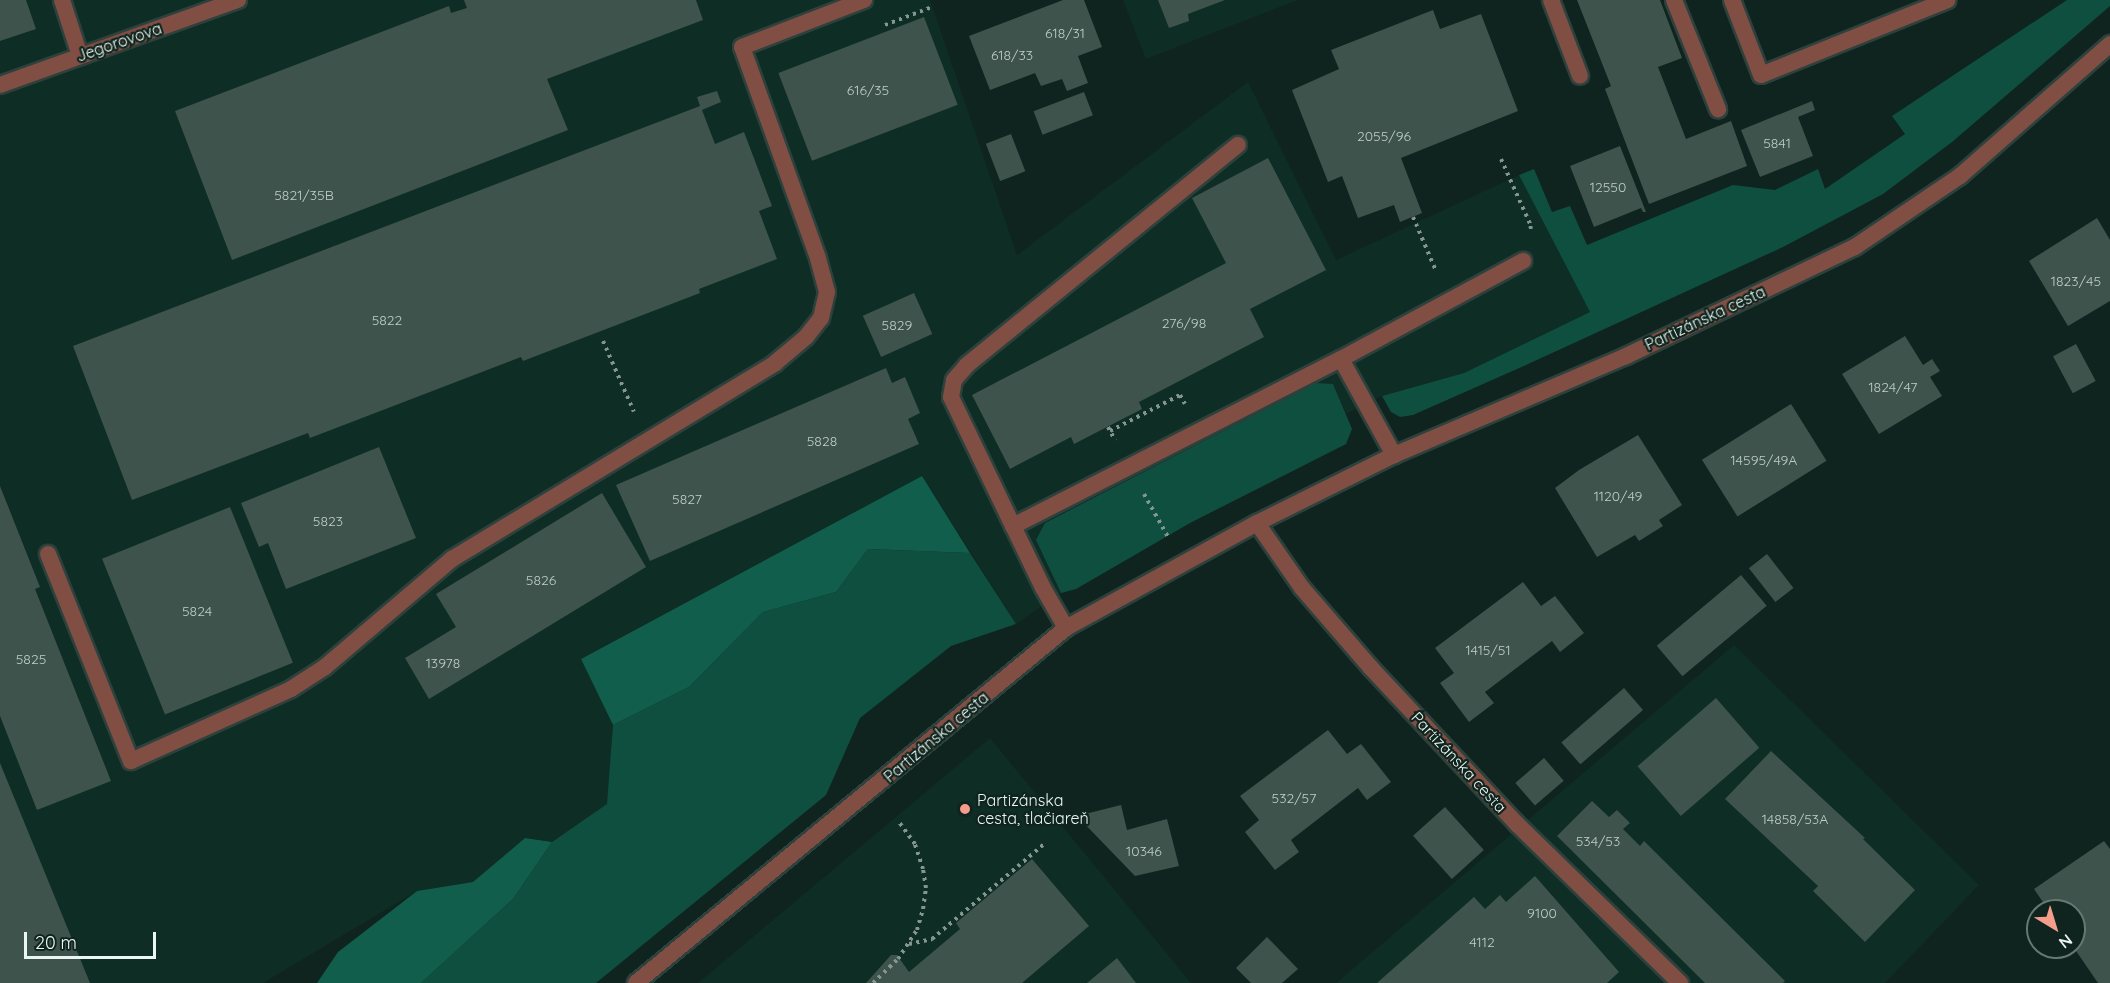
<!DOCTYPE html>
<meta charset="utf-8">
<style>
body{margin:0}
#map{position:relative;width:2110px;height:983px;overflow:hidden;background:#0f241e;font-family:Quicksand,sans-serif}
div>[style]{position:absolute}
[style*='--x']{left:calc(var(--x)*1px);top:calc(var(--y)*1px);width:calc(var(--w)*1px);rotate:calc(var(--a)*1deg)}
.built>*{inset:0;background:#0e2d25}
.green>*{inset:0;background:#0f4f40}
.forest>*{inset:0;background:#115e4c}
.building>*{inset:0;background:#3d534c;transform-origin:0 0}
.path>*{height:4px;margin-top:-2px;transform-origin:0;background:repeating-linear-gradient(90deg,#859590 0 3px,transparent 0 7.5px)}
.roads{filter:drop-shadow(2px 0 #2e413c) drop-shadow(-2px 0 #2e413c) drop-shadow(0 2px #2e413c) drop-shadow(0 -2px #2e413c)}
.service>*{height:16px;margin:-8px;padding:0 8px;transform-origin:8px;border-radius:8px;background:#814e44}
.minor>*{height:16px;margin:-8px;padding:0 8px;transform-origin:8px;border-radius:8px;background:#814e44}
.tertiary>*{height:16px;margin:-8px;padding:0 8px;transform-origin:8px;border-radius:8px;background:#814e44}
.dots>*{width:16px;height:16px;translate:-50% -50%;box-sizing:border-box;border:3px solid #0f241e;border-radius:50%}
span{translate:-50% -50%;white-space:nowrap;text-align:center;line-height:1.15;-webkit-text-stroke:4.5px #0f241e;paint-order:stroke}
.number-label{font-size:14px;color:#bfcdc8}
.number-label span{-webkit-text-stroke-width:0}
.street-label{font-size:16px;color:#eaf6f2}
.poi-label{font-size:16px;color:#eaf6f2}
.left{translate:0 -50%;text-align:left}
.north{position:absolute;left:2026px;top:899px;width:60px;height:60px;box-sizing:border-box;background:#0f241e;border:2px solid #677873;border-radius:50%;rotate:142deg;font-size:16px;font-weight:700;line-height:24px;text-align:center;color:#eaf6f2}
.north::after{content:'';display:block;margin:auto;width:21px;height:27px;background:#f49d8b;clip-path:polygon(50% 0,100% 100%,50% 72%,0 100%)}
.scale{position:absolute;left:24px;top:932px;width:132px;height:27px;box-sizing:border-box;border:3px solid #eaf6f2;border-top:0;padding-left:8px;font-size:18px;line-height:21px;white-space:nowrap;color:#eaf6f2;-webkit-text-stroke:4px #0f241e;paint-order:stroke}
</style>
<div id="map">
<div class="built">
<i style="clip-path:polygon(0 0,930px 0,1017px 255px,1248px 82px,1336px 260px,1519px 175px,1590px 312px,1464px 373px,1382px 396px,1346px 414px,1333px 384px,1036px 540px,1061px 593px,1016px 624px,922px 476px,581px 659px,613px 725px,608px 804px,552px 842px,525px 838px,473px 882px,417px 891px,263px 983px,0 983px)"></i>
<i style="clip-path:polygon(1123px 0,1298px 0,1146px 59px)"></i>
<i style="clip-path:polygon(1734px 645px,1979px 885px,1885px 983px,1336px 983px)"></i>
<i style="clip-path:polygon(990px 738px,1191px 983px,698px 983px)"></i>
</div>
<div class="green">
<i style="clip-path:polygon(2067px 0,2110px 0,2110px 6px,1952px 142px,1883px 194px,1783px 247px,1526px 365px,1413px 415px,1400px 417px,1391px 412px,1382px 396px,1464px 373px,1590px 312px,1519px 175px,1534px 169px,1552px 212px,1570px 206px,1587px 245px,1733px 185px,1775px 190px,1818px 169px,1825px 189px,1905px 134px,1892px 116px)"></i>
<i style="clip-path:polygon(1316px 383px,1333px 384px,1352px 429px,1346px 444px,1190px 523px,1076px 589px,1061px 593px,1036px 540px,1045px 523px)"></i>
<i style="clip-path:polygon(868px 549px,970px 553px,1016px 624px,951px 646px,860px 718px,826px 795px,596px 983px,421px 983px,513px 899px,552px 842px,607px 804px,613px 725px,689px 687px,763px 612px,836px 592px)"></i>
</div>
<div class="forest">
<i style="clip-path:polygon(922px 476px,970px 553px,868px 549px,836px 592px,763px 612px,689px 687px,613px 725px,581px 659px)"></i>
<i style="clip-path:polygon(525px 838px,552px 842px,513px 899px,421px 983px,317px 983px,338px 952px,417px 891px,473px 882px)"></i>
</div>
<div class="building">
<i style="clip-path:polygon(0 0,26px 0,36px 29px,0 41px)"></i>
<i style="clip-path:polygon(464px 0,696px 0,703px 20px,547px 79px,568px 130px,232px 260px,175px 111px,449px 6px,451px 13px,467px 8px)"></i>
<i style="clip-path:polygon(1063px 0,1084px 0,1102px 47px,1078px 56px,1088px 83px,1067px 91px,1062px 79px,1041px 86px,1035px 73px,990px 90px,969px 36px)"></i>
<i style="clip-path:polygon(1158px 0,1225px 0,1188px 14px,1189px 21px,1169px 28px)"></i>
<i style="clip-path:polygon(1577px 0,1660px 0,1682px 58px,1658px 67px,1686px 139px,1731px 121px,1747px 166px,1649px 204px,1605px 89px,1611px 86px)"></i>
<i style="clip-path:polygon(1433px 10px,1440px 29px,1481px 14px,1518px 111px,1401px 158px,1422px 213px,1400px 222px,1394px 205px,1358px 218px,1342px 176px,1328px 182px,1292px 90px,1339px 69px,1331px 50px)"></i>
<i style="left:924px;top:17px;width:94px;height:156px;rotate:69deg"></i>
<i style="clip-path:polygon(717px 91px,721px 102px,702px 110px,715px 144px,744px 132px,772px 206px,759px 211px,777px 259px,699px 289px,700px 293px,523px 361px,521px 357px,310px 438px,308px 433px,132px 500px,73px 346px,700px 106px,697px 97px)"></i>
<i style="left:1084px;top:92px;width:25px;height:54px;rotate:69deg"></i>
<i style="clip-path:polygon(1812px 101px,1815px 110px,1798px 117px,1813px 156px,1760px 177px,1741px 130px)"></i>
<i style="left:1011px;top:134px;width:40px;height:27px;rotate:69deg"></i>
<i style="clip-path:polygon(1620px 146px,1646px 212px,1643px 212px,1641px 208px,1594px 227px,1570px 166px)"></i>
<i style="clip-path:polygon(1268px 158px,1326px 270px,1250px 309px,1264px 337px,1139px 402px,1142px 409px,1074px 444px,1071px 437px,1010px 469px,972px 395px,1226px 263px,1192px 198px)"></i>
<i style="clip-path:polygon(2097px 218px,2110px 240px,2110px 301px,2068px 326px,2029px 261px)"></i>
<i style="left:914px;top:293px;width:45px;height:56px;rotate:66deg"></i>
<i style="clip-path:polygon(1905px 336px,1923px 365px,1932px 359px,1940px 371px,1930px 377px,1942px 396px,1879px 434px,1842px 374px)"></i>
<i style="left:2076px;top:344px;width:42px;height:26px;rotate:62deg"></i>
<i style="clip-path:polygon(886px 368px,892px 383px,905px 377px,920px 413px,908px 419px,919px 444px,650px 561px,616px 485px)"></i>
<i style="left:1791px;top:404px;width:67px;height:105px;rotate:58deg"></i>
<i style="clip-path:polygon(1638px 435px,1682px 505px,1659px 520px,1663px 526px,1639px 541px,1635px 535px,1597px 557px,1555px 488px,1579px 470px)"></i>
<i style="clip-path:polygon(379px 447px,416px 538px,286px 589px,268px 543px,259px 547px,241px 503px)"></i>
<i style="clip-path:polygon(0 486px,40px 587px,35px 589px,111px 781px,37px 810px,0 716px)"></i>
<i style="clip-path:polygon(602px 493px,646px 567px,429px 699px,405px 658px,456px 627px,436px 594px)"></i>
<i style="left:230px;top:507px;width:168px;height:138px;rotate:68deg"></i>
<i style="left:1767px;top:554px;width:43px;height:23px;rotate:52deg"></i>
<i style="left:1741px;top:575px;width:40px;height:110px;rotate:50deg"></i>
<i style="clip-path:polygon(1523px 582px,1541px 606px,1555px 596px,1584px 633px,1560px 652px,1552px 641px,1485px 692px,1494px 703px,1469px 722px,1440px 683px,1454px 673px,1435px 648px)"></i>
<i style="left:1624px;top:688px;width:29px;height:83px;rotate:49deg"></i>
<i style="left:1716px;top:698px;width:66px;height:104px;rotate:49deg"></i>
<i style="clip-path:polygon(1328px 730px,1347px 754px,1361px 744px,1391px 782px,1367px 800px,1358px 788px,1291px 840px,1299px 852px,1275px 870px,1245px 832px,1259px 820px,1240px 796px)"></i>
<i style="clip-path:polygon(1771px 751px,1865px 838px,1863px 839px,1915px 890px,1865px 942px,1813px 891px,1818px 886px,1725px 799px)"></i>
<i style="left:1544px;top:758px;width:30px;height:38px;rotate:49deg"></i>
<i style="clip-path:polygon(0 763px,90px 983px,0 983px)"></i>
<i style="clip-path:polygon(1592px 801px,1609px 817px,1617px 810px,1630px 823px,1623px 829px,1640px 846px,1644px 841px,1785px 981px,1783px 983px,1705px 983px,1557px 836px)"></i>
<i style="clip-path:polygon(1121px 805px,1127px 830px,1167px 819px,1179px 866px,1135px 876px,1077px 816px)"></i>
<i style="left:1445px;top:807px;width:58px;height:43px;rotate:48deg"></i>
<i style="clip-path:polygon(2104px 841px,2110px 849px,2110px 983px,2098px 983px,2074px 948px,2074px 911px,2049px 911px,2034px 889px)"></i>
<i style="clip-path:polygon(1032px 859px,1089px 926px,1022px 983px,866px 983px,891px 955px,897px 955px,909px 972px,960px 929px,956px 923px)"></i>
<i style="clip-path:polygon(1535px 876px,1619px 972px,1607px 983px,1377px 983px,1474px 897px,1485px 909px,1500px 895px,1506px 902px)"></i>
<i style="clip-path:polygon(1267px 937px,1298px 969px,1282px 983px,1251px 983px,1236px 968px)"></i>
<i style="clip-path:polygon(1117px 958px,1136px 983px,1087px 983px)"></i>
</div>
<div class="path">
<i style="--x:885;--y:25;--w:50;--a:-21"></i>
<i style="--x:1501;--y:159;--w:73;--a:65.9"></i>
<i style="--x:1531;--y:226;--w:4;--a:104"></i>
<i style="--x:1413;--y:217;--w:59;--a:66.9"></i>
<i style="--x:603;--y:341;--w:77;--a:66.4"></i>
<i style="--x:1108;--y:427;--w:15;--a:62"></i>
<i style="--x:1110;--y:431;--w:79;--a:-27.2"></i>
<i style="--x:1180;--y:395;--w:10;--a:61"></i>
<i style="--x:1144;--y:494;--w:49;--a:60.8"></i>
<i style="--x:909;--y:944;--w:24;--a:-12"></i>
<i style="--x:932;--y:939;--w:147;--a:-40.3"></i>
<i style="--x:873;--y:983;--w:35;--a:-44"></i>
<i style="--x:898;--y:959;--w:35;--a:-57"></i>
<i style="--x:917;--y:930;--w:22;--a:-74"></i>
<i style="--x:923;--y:909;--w:21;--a:-82"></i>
<i style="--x:926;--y:888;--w:19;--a:-99"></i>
<i style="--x:923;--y:869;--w:26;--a:-108"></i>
<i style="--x:915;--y:844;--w:27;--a:-126"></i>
</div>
<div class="roads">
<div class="service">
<i style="--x:62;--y:0;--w:59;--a:72.2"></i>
<i style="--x:1551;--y:0;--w:81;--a:69.1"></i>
<i style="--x:1674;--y:0;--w:118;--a:68"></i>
<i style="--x:1732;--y:0;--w:80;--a:68.9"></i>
<i style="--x:1761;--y:75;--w:201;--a:-21.9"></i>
<i style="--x:1341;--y:359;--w:207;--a:-28.3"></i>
<i style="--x:1257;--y:523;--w:79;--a:55.3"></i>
<i style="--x:1302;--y:588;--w:106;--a:49.2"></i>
<i style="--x:1371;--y:668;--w:214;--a:46.9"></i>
<i style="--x:1517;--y:824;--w:228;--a:44.3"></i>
<i style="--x:1013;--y:526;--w:143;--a:-115.7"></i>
<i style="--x:951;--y:397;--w:17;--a:-80"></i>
<i style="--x:954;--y:380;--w:20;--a:-49"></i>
<i style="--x:967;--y:365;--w:349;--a:-39.1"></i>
<i style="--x:48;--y:554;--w:223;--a:68.2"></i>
<i style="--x:131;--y:761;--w:175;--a:-24.2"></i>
<i style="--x:291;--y:689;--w:40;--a:-32.9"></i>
<i style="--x:325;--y:667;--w:167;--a:-40.4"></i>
<i style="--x:452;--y:559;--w:378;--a:-31.2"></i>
<i style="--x:775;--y:363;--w:40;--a:-40"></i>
<i style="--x:806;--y:337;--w:24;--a:-52"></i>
<i style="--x:821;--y:318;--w:27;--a:-77"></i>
<i style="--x:827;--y:292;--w:35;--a:-105"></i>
<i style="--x:818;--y:258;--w:224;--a:-109.8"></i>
<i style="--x:742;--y:47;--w:131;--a:-21.1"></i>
<i style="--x:1066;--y:628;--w:46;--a:-119.9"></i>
<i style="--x:1043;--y:588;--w:69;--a:-115.8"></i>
<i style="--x:1013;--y:526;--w:368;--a:-27"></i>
<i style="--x:1341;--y:359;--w:110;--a:61.1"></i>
</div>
<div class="minor">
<i style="--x:0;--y:85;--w:253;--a:-19.7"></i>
</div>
<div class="tertiary">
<i style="--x:636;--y:983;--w:558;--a:-39.54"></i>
<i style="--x:1066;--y:628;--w:218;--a:-28.8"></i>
<i style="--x:1257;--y:523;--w:153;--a:-26.4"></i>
<i style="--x:1394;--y:455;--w:252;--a:-23.1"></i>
<i style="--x:1626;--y:356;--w:254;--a:-25.5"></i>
<i style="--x:1855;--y:247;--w:127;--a:-34.1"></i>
<i style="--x:1960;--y:176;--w:200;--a:-41.3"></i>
</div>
</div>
<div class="dots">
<i style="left:965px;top:809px;background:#f49d8b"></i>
</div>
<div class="number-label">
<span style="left:1065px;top:33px">618/31</span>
<span style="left:1012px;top:55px">618/33</span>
<span style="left:868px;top:90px">616/35</span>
<span style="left:1384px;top:136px">2055/96</span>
<span style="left:1777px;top:143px">5841</span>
<span style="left:1608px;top:187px">12550</span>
<span style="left:304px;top:195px">5821/35B</span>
<span style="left:2076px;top:281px">1823/45</span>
<span style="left:387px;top:320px">5822</span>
<span style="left:1184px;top:323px">276/98</span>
<span style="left:897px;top:325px">5829</span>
<span style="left:1893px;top:387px">1824/47</span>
<span style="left:822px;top:441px">5828</span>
<span style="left:1764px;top:460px">14595/49A</span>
<span style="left:1618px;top:496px">1120/49</span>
<span style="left:687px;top:499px">5827</span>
<span style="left:328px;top:521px">5823</span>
<span style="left:541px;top:580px">5826</span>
<span style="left:197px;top:611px">5824</span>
<span style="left:1488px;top:650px">1415/51</span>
<span style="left:31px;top:659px">5825</span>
<span style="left:443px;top:663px">13978</span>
<span style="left:1294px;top:798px">532/57</span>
<span style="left:1795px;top:819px">14858/53A</span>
<span style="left:1598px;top:841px">534/53</span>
<span style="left:1144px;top:851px">10346</span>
<span style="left:1542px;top:913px">9100</span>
<span style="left:1482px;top:942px">4112</span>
</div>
<div class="street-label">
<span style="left:119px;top:42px;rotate:-19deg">Jegorovova</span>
<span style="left:1705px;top:318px;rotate:-25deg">Partizánska cesta</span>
<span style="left:936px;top:737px;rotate:-40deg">Partizánska cesta</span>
<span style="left:1459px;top:762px;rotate:47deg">Partizánska cesta</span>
</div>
<div class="poi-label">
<span class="left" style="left:977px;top:809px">Partizánska<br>cesta, tlačiareň</span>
</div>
<div class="north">N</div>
<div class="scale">20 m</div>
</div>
